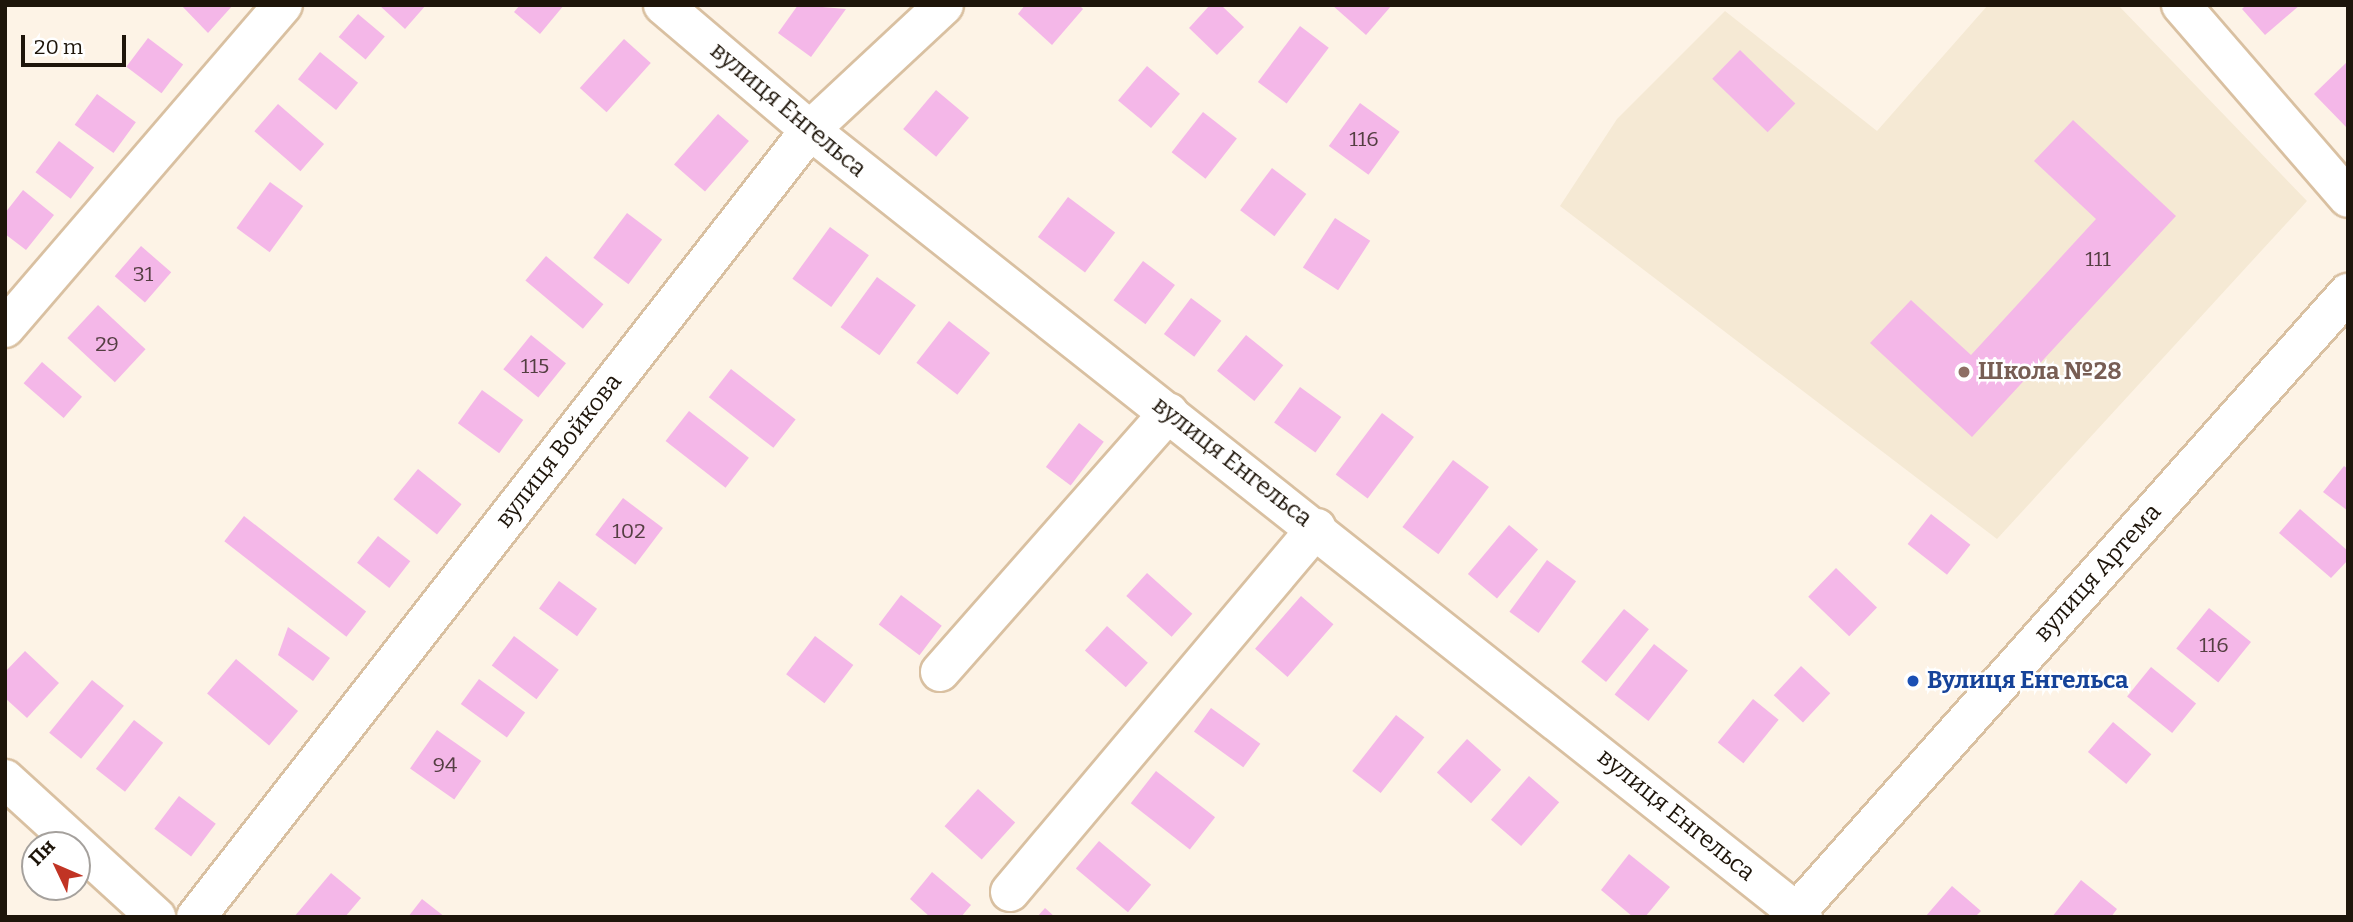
<!DOCTYPE html>
<meta charset="utf-8">
<style>
body{margin:0}
#map{position:relative;width:2353px;height:922px;overflow:hidden;background:#fdf3e6;font-family:Bitter,serif}
div>[style]{position:absolute}
[style*='--x']{left:calc(var(--x)*1px);top:calc(var(--y)*1px);width:calc(var(--w)*1px);rotate:calc(var(--a)*1deg)}
.education>*{inset:0;background:#f5e9d4}
.building>*{inset:0;background:#f4b7e8;transform-origin:0 0}
.roads{filter:drop-shadow(2px 0 #d9c0a1) drop-shadow(-2px 0 #d9c0a1) drop-shadow(0 2px #d9c0a1) drop-shadow(0 -2px #d9c0a1)}
.minor>*{height:38px;margin:-19px;padding:0 19px;transform-origin:19px;border-radius:19px;background:#fff}
.dots>*{width:19px;height:19px;translate:-50% -50%;box-sizing:border-box;border:4px solid #fff;border-radius:50%}
span{translate:-50% -50%;white-space:nowrap;text-align:center;line-height:1.15;-webkit-text-stroke:5px #fff;paint-order:stroke}
.number-label{font-size:21px;color:#543e42}
.number-label span{-webkit-text-stroke-width:0}
.street-label{font-size:24px;color:#1e150a}
.education-label{font-size:24px;color:#785e54;font-weight:700}
.left{translate:0 -50%;text-align:left}
.transit-label{font-size:24px;color:#164399;font-weight:700}
.frame{position:absolute;inset:0;border:7px solid #1e150a;pointer-events:none}
.north{position:absolute;left:21px;top:831px;width:70px;height:70px;box-sizing:border-box;background:#fff;border:2px solid #a5a19d;border-radius:50%;rotate:314deg;font-size:19px;font-weight:700;line-height:28px;text-align:center;color:#1e150a}
.north::after{content:'';display:block;margin:auto;width:24px;height:32px;background:#c13424;clip-path:polygon(50% 0,100% 100%,50% 72%,0 100%)}
.scale{position:absolute;left:21px;top:35px;width:105px;height:32px;box-sizing:border-box;border:4px solid #1e150a;border-top:0;padding-left:9px;font-size:21px;line-height:24px;white-space:nowrap;color:#1e150a;-webkit-text-stroke:5px #fff;paint-order:stroke}
</style>
<div id="map">
<div class="education">
<i style="clip-path:polygon(1988px 5px,2118px 5px,2307px 201px,1997px 539px,1560px 206px,1617px 119px,1725px 11px,1877px 131px)"></i>
</div>
<div class="building">
<i style="clip-path:polygon(181px 5px,233px 5px,208px 33px)"></i>
<i style="clip-path:polygon(379px 5px,426px 5px,405px 29px)"></i>
<i style="clip-path:polygon(520px 5px,564px 5px,540px 34px,514px 12px)"></i>
<i style="clip-path:polygon(798px 5px,846px 9px,811px 57px,778px 33px)"></i>
<i style="clip-path:polygon(1025px 5px,1079px 5px,1083px 9px,1052px 45px,1018px 14px)"></i>
<i style="clip-path:polygon(1210px 5px,1221px 5px,1244px 27px,1217px 55px,1189px 28px)"></i>
<i style="clip-path:polygon(1332px 5px,1392px 5px,1366px 35px)"></i>
<i style="clip-path:polygon(2246px 5px,2300px 5px,2265px 35px,2242px 9px)"></i>
<i style="left:358px;top:14px;width:35px;height:30px;rotate:40deg"></i>
<i style="left:1300px;top:26px;width:36px;height:70px;rotate:37deg"></i>
<i style="left:148px;top:38px;width:44px;height:36px;rotate:37deg"></i>
<i style="left:624px;top:39px;width:36px;height:66px;rotate:42deg"></i>
<i style="left:1740px;top:50px;width:77px;height:40px;rotate:44deg"></i>
<i style="left:320px;top:52px;width:49px;height:35px;rotate:39deg"></i>
<i style="clip-path:polygon(2348px 61px,2348px 129px,2314px 94px)"></i>
<i style="left:1147px;top:66px;width:43px;height:45px;rotate:40deg"></i>
<i style="left:936px;top:90px;width:43px;height:51px;rotate:40deg"></i>
<i style="left:97px;top:94px;width:48px;height:38px;rotate:36deg"></i>
<i style="left:1360px;top:103px;width:49px;height:53px;rotate:36deg"></i>
<i style="left:278px;top:104px;width:61px;height:36px;rotate:41deg"></i>
<i style="left:1203px;top:112px;width:43px;height:51px;rotate:38deg"></i>
<i style="left:718px;top:114px;width:41px;height:67px;rotate:41deg"></i>
<i style="clip-path:polygon(2073px 120px,2176px 216px,1972px 437px,1870px 343px,1911px 300px,1971px 355px,2096px 219px,2034px 161px)"></i>
<i style="left:59px;top:141px;width:44px;height:39px;rotate:37deg"></i>
<i style="left:1272px;top:168px;width:43px;height:53px;rotate:37deg"></i>
<i style="left:270px;top:182px;width:41px;height:57px;rotate:36deg"></i>
<i style="clip-path:polygon(23px 190px,54px 215px,26px 250px,5px 234px,5px 213px)"></i>
<i style="left:1068px;top:197px;width:59px;height:50px;rotate:37deg"></i>
<i style="left:627px;top:213px;width:44px;height:56px;rotate:37deg"></i>
<i style="left:1335px;top:218px;width:42px;height:59px;rotate:33deg"></i>
<i style="left:830px;top:227px;width:48px;height:64px;rotate:36deg"></i>
<i style="left:141px;top:246px;width:40px;height:40px;rotate:41deg"></i>
<i style="left:546px;top:256px;width:75px;height:32px;rotate:40deg"></i>
<i style="left:1143px;top:261px;width:40px;height:49px;rotate:37deg"></i>
<i style="left:877px;top:277px;width:48px;height:62px;rotate:36deg"></i>
<i style="left:1191px;top:298px;width:38px;height:45px;rotate:37deg"></i>
<i style="left:98px;top:305px;width:65px;height:45px;rotate:43deg"></i>
<i style="left:949px;top:321px;width:52px;height:53px;rotate:38deg"></i>
<i style="left:531px;top:335px;width:45px;height:44px;rotate:39deg"></i>
<i style="left:1246px;top:335px;width:48px;height:46px;rotate:39deg"></i>
<i style="left:42px;top:362px;width:53px;height:28px;rotate:41deg"></i>
<i style="left:731px;top:369px;width:82px;height:36px;rotate:38deg"></i>
<i style="left:1300px;top:387px;width:51px;height:44px;rotate:36deg"></i>
<i style="left:482px;top:390px;width:51px;height:41px;rotate:36deg"></i>
<i style="left:689px;top:411px;width:76px;height:38px;rotate:38deg"></i>
<i style="left:1382px;top:413px;width:40px;height:77px;rotate:37deg"></i>
<i style="left:1079px;top:423px;width:31px;height:55px;rotate:37deg"></i>
<i style="left:1453px;top:460px;width:45px;height:84px;rotate:37deg"></i>
<i style="clip-path:polygon(2344px 466px,2348px 469px,2348px 511px,2323px 492px)"></i>
<i style="left:418px;top:469px;width:56px;height:39px;rotate:39deg"></i>
<i style="left:623px;top:498px;width:50px;height:46px;rotate:37deg"></i>
<i style="clip-path:polygon(2300px 509px,2348px 551px,2348px 560px,2331px 578px,2279px 533px)"></i>
<i style="left:1931px;top:514px;width:50px;height:38px;rotate:38deg"></i>
<i style="left:244px;top:516px;width:155px;height:32px;rotate:38deg"></i>
<i style="left:1509px;top:525px;width:38px;height:64px;rotate:40deg"></i>
<i style="left:378px;top:536px;width:41px;height:34px;rotate:38deg"></i>
<i style="left:1547px;top:560px;width:36px;height:64px;rotate:36deg"></i>
<i style="left:1836px;top:568px;width:57px;height:40px;rotate:44deg"></i>
<i style="left:1147px;top:573px;width:61px;height:31px;rotate:42deg"></i>
<i style="left:559px;top:581px;width:47px;height:34px;rotate:36deg"></i>
<i style="left:901px;top:595px;width:51px;height:37px;rotate:37deg"></i>
<i style="left:1301px;top:596px;width:43px;height:70px;rotate:41deg"></i>
<i style="left:2209px;top:608px;width:54px;height:52px;rotate:39deg"></i>
<i style="left:1624px;top:609px;width:32px;height:68px;rotate:39deg"></i>
<i style="left:1107px;top:626px;width:55px;height:33px;rotate:42deg"></i>
<i style="clip-path:polygon(288px 627px,330px 658px,313px 681px,278px 655px)"></i>
<i style="left:514px;top:636px;width:56px;height:37px;rotate:37deg"></i>
<i style="left:815px;top:636px;width:48px;height:48px;rotate:37deg"></i>
<i style="left:1654px;top:644px;width:43px;height:64px;rotate:38deg"></i>
<i style="clip-path:polygon(25px 651px,59px 683px,27px 718px,5px 698px,5px 672px)"></i>
<i style="left:236px;top:659px;width:81px;height:45px;rotate:40deg"></i>
<i style="left:1801px;top:666px;width:40px;height:40px;rotate:43deg"></i>
<i style="left:2151px;top:667px;width:58px;height:38px;rotate:39deg"></i>
<i style="left:479px;top:679px;width:57px;height:31px;rotate:36deg"></i>
<i style="left:92px;top:680px;width:41px;height:68px;rotate:39deg"></i>
<i style="left:1753px;top:699px;width:33px;height:56px;rotate:39deg"></i>
<i style="left:1211px;top:708px;width:61px;height:29px;rotate:36deg"></i>
<i style="left:1396px;top:715px;width:36px;height:71px;rotate:38deg"></i>
<i style="left:134px;top:720px;width:37px;height:62px;rotate:38deg"></i>
<i style="left:2113px;top:722px;width:50px;height:39px;rotate:40deg"></i>
<i style="left:437px;top:730px;width:54px;height:47px;rotate:35deg"></i>
<i style="left:1467px;top:739px;width:46px;height:45px;rotate:42deg"></i>
<i style="left:1156px;top:771px;width:75px;height:41px;rotate:38deg"></i>
<i style="left:1529px;top:776px;width:40px;height:58px;rotate:41deg"></i>
<i style="left:978px;top:789px;width:50px;height:50px;rotate:42deg"></i>
<i style="left:179px;top:796px;width:46px;height:41px;rotate:37deg"></i>
<i style="left:1099px;top:841px;width:68px;height:36px;rotate:40deg"></i>
<i style="clip-path:polygon(1629px 854px,1670px 887px,1645px 917px,1633px 917px,1601px 890px)"></i>
<i style="clip-path:polygon(932px 872px,971px 905px,961px 917px,930px 917px,910px 899px)"></i>
<i style="clip-path:polygon(331px 873px,361px 898px,345px 917px,294px 917px)"></i>
<i style="clip-path:polygon(2081px 880px,2117px 909px,2111px 917px,2052px 917px)"></i>
<i style="clip-path:polygon(1952px 886px,1981px 911px,1975px 917px,1925px 917px)"></i>
<i style="clip-path:polygon(422px 899px,445px 917px,408px 917px)"></i>
<i style="clip-path:polygon(1045px 908px,1055px 917px,1037px 917px)"></i>
</div>
<div class="roads">
<div class="minor">
<i style="--x:663;--y:5;--w:193;--a:40.4"></i>
<i style="--x:810;--y:130;--w:1267;--a:38.4"></i>
<i style="--x:2181;--y:5;--w:255;--a:49.1"></i>
<i style="--x:5;--y:328;--w:426;--a:-49.3"></i>
<i style="--x:940;--y:672;--w:346;--a:-48.6"></i>
<i style="--x:5;--y:779;--w:205;--a:42.4"></i>
<i style="--x:1010;--y:892;--w:476;--a:-49.9"></i>
<i style="--x:196;--y:917;--w:998;--a:-52.04"></i>
<i style="--x:810;--y:130;--w:183;--a:-43"></i>
<i style="--x:1792;--y:917;--w:836;--a:-48.3"></i>
</div>
</div>
<div class="dots">
<i style="left:1964px;top:372px;background:#8d6e63"></i>
<i style="left:1913px;top:681px;background:#1a4fb4"></i>
</div>
<div class="number-label">
<span style="left:1364px;top:139px">116</span>
<span style="left:2098px;top:259px">111</span>
<span style="left:143px;top:274px">31</span>
<span style="left:107px;top:344px">29</span>
<span style="left:535px;top:366px">115</span>
<span style="left:629px;top:531px">102</span>
<span style="left:2214px;top:645px">116</span>
<span style="left:445px;top:765px">94</span>
</div>
<div class="street-label">
<span style="left:788px;top:110px;rotate:40deg">вулиця Енгельса</span>
<span style="left:559px;top:451px;rotate:-52deg">вулиця Войкова</span>
<span style="left:1232px;top:462px;rotate:38deg">вулиця Енгельса</span>
<span style="left:2098px;top:573px;rotate:-48deg">вулиця Артема</span>
<span style="left:1676px;top:815px;rotate:39deg">вулиця Енгельса</span>
</div>
<div class="education-label">
<span class="left" style="left:1978px;top:372px">Школа №28</span>
</div>
<div class="transit-label">
<span class="left" style="left:1927px;top:681px">Вулиця Енгельса</span>
</div>
<div class="frame"></div>
<div class="north">Пн</div>
<div class="scale">20 m</div>
</div>
